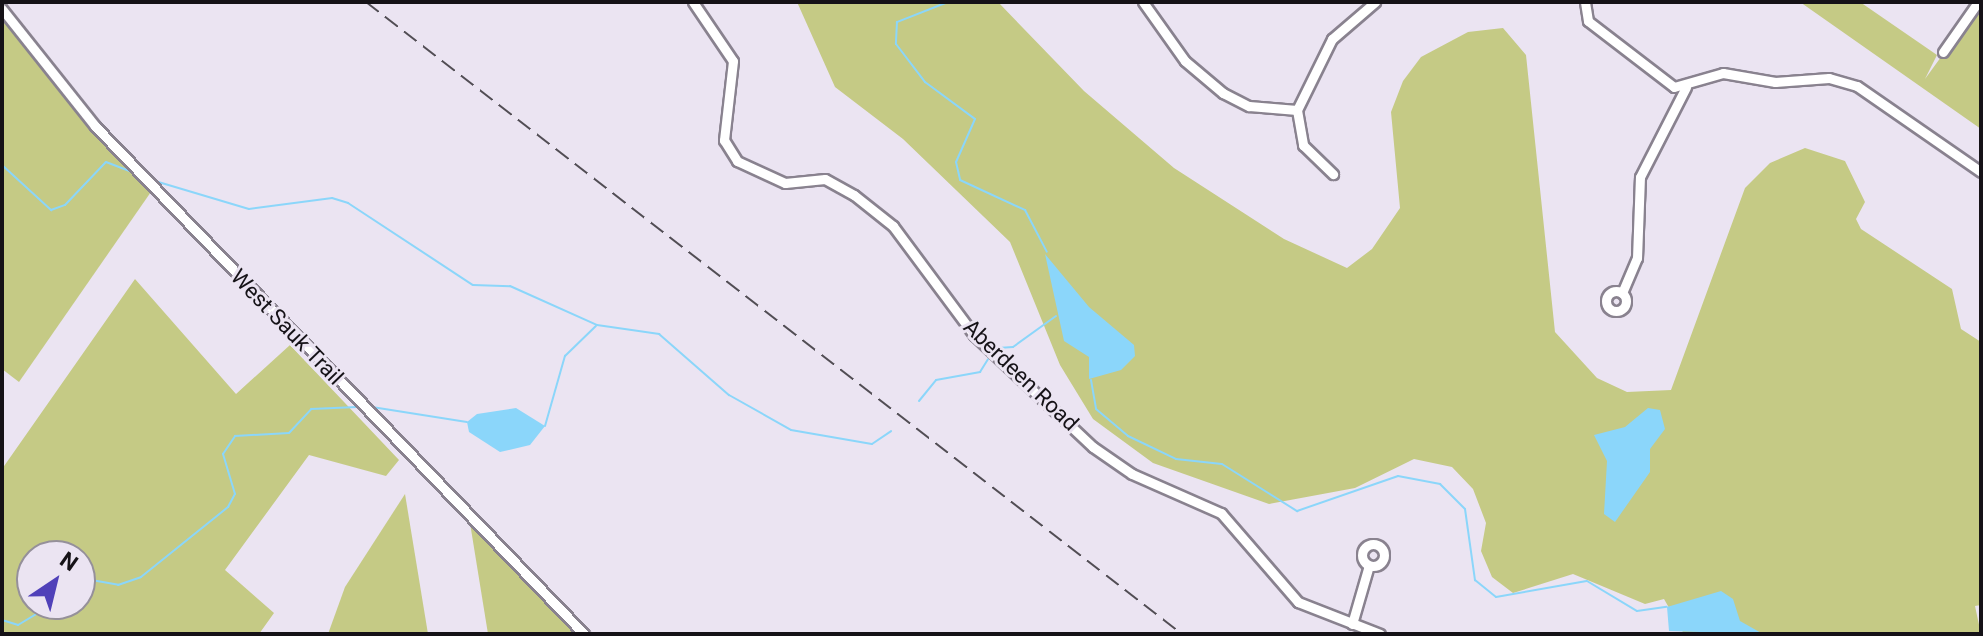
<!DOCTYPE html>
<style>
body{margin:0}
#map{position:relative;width:1983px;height:636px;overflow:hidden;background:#ebe4f2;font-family:Roboto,sans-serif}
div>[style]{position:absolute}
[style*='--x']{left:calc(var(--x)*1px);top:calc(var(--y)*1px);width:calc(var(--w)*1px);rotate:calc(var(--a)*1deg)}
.green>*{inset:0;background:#c5ca85}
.water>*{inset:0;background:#8bd6fa}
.stream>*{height:2px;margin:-1px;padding:0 1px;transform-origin:1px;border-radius:1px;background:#8bd6fa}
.roads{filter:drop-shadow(2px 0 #89828f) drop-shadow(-2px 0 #89828f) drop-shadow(0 2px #89828f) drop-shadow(0 -2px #89828f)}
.minor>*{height:9px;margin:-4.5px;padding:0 4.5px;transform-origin:4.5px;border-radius:4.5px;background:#fff}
.minor>.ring{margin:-4.5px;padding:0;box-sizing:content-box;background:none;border:9px solid #fff;border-radius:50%}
.rail>*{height:2px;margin-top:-1px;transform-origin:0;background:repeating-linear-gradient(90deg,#514d54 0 16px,transparent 0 24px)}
span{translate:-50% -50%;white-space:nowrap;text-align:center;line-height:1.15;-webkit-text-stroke:6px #ebe4f2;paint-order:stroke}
.street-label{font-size:22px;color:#151217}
.frame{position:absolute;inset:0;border:4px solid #151217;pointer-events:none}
.north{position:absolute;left:16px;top:540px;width:80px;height:80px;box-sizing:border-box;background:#ebe4f2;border:2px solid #95909a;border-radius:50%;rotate:35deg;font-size:22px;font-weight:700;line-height:32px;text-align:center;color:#151217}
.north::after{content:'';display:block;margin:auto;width:28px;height:36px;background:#5041b9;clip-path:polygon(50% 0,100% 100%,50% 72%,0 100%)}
</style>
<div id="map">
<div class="green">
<i style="clip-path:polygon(797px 2px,998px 2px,1084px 91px,1174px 168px,1284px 239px,1347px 268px,1372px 249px,1400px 208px,1391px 112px,1403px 81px,1421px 57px,1468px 32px,1503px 28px,1526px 55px,1555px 332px,1597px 378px,1627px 392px,1671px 390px,1745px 188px,1770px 163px,1805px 148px,1845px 161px,1865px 202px,1856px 219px,1861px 229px,1952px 289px,1961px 329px,1981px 342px,1981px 605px,1975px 606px,1981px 634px,1684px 634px,1664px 599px,1645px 604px,1573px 574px,1513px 593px,1492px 577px,1481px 551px,1486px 523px,1473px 489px,1452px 467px,1414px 459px,1355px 488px,1269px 504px,1153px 463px,1093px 419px,1060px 365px,1010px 242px,903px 139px,835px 87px)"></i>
<i style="clip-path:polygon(1800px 2px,1860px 2px,1937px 55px,1925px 79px,1981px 2px,1981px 129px)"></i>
<i style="clip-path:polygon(2px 10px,153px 189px,19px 382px,2px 369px)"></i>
<i style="clip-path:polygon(evenodd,135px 279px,236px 394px,290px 345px,399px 460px,386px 476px,309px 455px,225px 570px,274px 613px,259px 634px,2px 634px,2px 469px,135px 279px,80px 556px,80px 604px,32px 604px,32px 556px,80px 556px)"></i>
<i style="clip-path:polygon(405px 494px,428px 634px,328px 634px,345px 587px)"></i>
<i style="clip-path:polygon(470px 523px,577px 634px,488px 634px)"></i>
</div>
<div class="water">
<i style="clip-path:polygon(1045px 254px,1089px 307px,1134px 345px,1135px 356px,1121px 370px,1089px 379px,1089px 357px,1064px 341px)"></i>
<i style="clip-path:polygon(516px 408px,545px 426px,530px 445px,500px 452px,469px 432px,467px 422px,477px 414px)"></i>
<i style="clip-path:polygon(1648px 408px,1660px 410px,1665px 429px,1650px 449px,1650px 472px,1615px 522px,1604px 514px,1607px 461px,1594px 435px,1625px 427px)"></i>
<i style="clip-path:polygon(1721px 591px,1733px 599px,1740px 621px,1763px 634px,1669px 631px,1667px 607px)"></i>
</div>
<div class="stream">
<i style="--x:948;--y:2;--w:55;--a:158.6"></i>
<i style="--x:897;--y:22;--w:22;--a:93"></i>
<i style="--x:896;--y:44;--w:48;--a:52.7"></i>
<i style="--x:925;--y:82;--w:62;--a:36.5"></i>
<i style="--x:975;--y:119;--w:47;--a:113.8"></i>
<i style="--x:956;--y:162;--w:18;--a:77"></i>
<i style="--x:960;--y:180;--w:72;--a:24.8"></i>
<i style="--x:1025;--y:210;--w:47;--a:62.4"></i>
<i style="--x:2;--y:165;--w:67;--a:42.6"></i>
<i style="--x:51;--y:210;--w:15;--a:-20"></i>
<i style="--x:65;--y:205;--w:59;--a:-46.4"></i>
<i style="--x:106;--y:162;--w:30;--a:21"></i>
<i style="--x:155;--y:181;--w:98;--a:16.6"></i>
<i style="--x:249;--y:209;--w:84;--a:-7.5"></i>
<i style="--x:332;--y:198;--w:17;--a:17"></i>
<i style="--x:348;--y:203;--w:149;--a:33.3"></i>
<i style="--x:473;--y:285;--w:37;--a:2"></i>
<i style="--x:510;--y:286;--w:95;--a:24.1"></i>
<i style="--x:597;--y:325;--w:63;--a:8.3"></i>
<i style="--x:659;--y:334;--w:93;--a:41.1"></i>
<i style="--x:729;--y:395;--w:71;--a:29.4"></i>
<i style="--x:791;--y:430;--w:82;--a:9.8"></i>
<i style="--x:872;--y:444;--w:23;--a:-34"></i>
<i style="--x:998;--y:348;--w:15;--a:-4"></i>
<i style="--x:1013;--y:347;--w:53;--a:-35.8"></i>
<i style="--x:1091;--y:380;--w:29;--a:80"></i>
<i style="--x:1096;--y:409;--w:42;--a:40.2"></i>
<i style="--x:1128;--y:436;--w:53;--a:25.6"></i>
<i style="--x:1176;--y:459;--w:46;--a:6.2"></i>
<i style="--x:1222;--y:464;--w:89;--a:32.1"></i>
<i style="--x:1297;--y:511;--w:107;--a:-19.1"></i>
<i style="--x:1398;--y:476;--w:43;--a:10.8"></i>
<i style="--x:1440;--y:484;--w:35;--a:45"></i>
<i style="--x:1465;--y:509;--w:72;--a:82"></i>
<i style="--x:1475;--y:580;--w:27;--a:39"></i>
<i style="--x:1496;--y:597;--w:92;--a:-10"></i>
<i style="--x:1587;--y:581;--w:58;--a:31"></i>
<i style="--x:1637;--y:611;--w:30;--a:-8"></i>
<i style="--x:919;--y:401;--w:27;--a:-51"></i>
<i style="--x:936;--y:380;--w:45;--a:-10.3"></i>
<i style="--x:980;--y:372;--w:15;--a:-58"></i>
<i style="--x:372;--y:407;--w:96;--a:9"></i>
<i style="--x:545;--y:426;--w:73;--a:-74.1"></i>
<i style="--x:565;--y:356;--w:43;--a:-44.1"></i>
<i style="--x:80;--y:578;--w:39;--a:10"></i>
<i style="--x:118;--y:585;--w:24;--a:-19"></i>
<i style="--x:141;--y:577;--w:112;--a:-38.8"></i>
<i style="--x:228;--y:507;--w:15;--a:-62"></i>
<i style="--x:235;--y:494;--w:42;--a:-106.7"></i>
<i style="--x:223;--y:454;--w:22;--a:-56"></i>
<i style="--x:235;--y:436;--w:54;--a:-3.2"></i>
<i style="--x:289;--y:433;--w:33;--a:-47"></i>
<i style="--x:311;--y:409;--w:46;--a:-2.5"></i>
<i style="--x:2;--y:620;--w:17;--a:17"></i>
<i style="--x:18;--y:625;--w:41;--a:-31"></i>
</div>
<div class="roads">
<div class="minor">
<i style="--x:693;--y:2;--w:71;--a:55.9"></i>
<i style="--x:733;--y:61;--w:80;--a:96.5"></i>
<i style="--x:724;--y:140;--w:25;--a:58"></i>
<i style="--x:737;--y:161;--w:53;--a:24.6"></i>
<i style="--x:785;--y:183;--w:40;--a:-5.7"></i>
<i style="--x:825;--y:179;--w:33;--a:29"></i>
<i style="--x:854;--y:195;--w:50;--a:38.5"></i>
<i style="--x:893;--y:226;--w:136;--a:53.4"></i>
<i style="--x:974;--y:335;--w:163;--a:43.3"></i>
<i style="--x:1093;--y:447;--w:47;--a:34.7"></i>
<i style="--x:1132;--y:474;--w:97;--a:23.7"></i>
<i style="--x:1221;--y:513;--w:118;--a:49.1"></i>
<i style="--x:1298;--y:602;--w:88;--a:21.3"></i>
<i style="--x:1143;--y:2;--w:72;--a:54.6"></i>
<i style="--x:1185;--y:61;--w:50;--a:40.1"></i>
<i style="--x:1223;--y:93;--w:29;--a:27"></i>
<i style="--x:1249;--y:106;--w:48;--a:4.8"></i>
<i style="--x:1585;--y:2;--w:19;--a:81"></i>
<i style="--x:1588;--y:21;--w:108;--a:37.5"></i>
<i style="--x:1674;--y:87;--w:51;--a:-15.9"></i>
<i style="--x:1723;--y:73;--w:53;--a:9.8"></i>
<i style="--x:1775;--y:82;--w:54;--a:-4.2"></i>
<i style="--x:1829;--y:78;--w:29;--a:16"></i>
<i style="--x:1857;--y:86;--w:151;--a:34.7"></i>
<i style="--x:2;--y:9;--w:149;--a:51.5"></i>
<i style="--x:95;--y:126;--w:705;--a:46.09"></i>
<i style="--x:1943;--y:52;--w:61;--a:-55"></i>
<i style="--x:1297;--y:110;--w:79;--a:-63.8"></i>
<i style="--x:1332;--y:39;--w:57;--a:-40.7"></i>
<i style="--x:1297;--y:110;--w:36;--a:80"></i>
<i style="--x:1303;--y:145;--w:42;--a:44"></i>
<i class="ring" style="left:1606px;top:291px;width:11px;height:11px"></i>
<i style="--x:1622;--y:293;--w:38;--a:-67"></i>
<i style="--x:1637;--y:258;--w:81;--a:-87.9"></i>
<i style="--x:1640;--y:177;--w:101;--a:-62.9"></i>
<i class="ring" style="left:1362px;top:544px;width:13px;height:13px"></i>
<i style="--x:1352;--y:624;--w:61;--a:-73.9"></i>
</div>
</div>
<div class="rail">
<i style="--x:366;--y:2;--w:1032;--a:37.76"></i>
</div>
<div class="street-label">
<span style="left:287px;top:327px;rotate:46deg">West Sauk Trail</span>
<span style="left:1021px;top:375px;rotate:44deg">Aberdeen Road</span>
</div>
<div class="frame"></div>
<div class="north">N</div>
</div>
